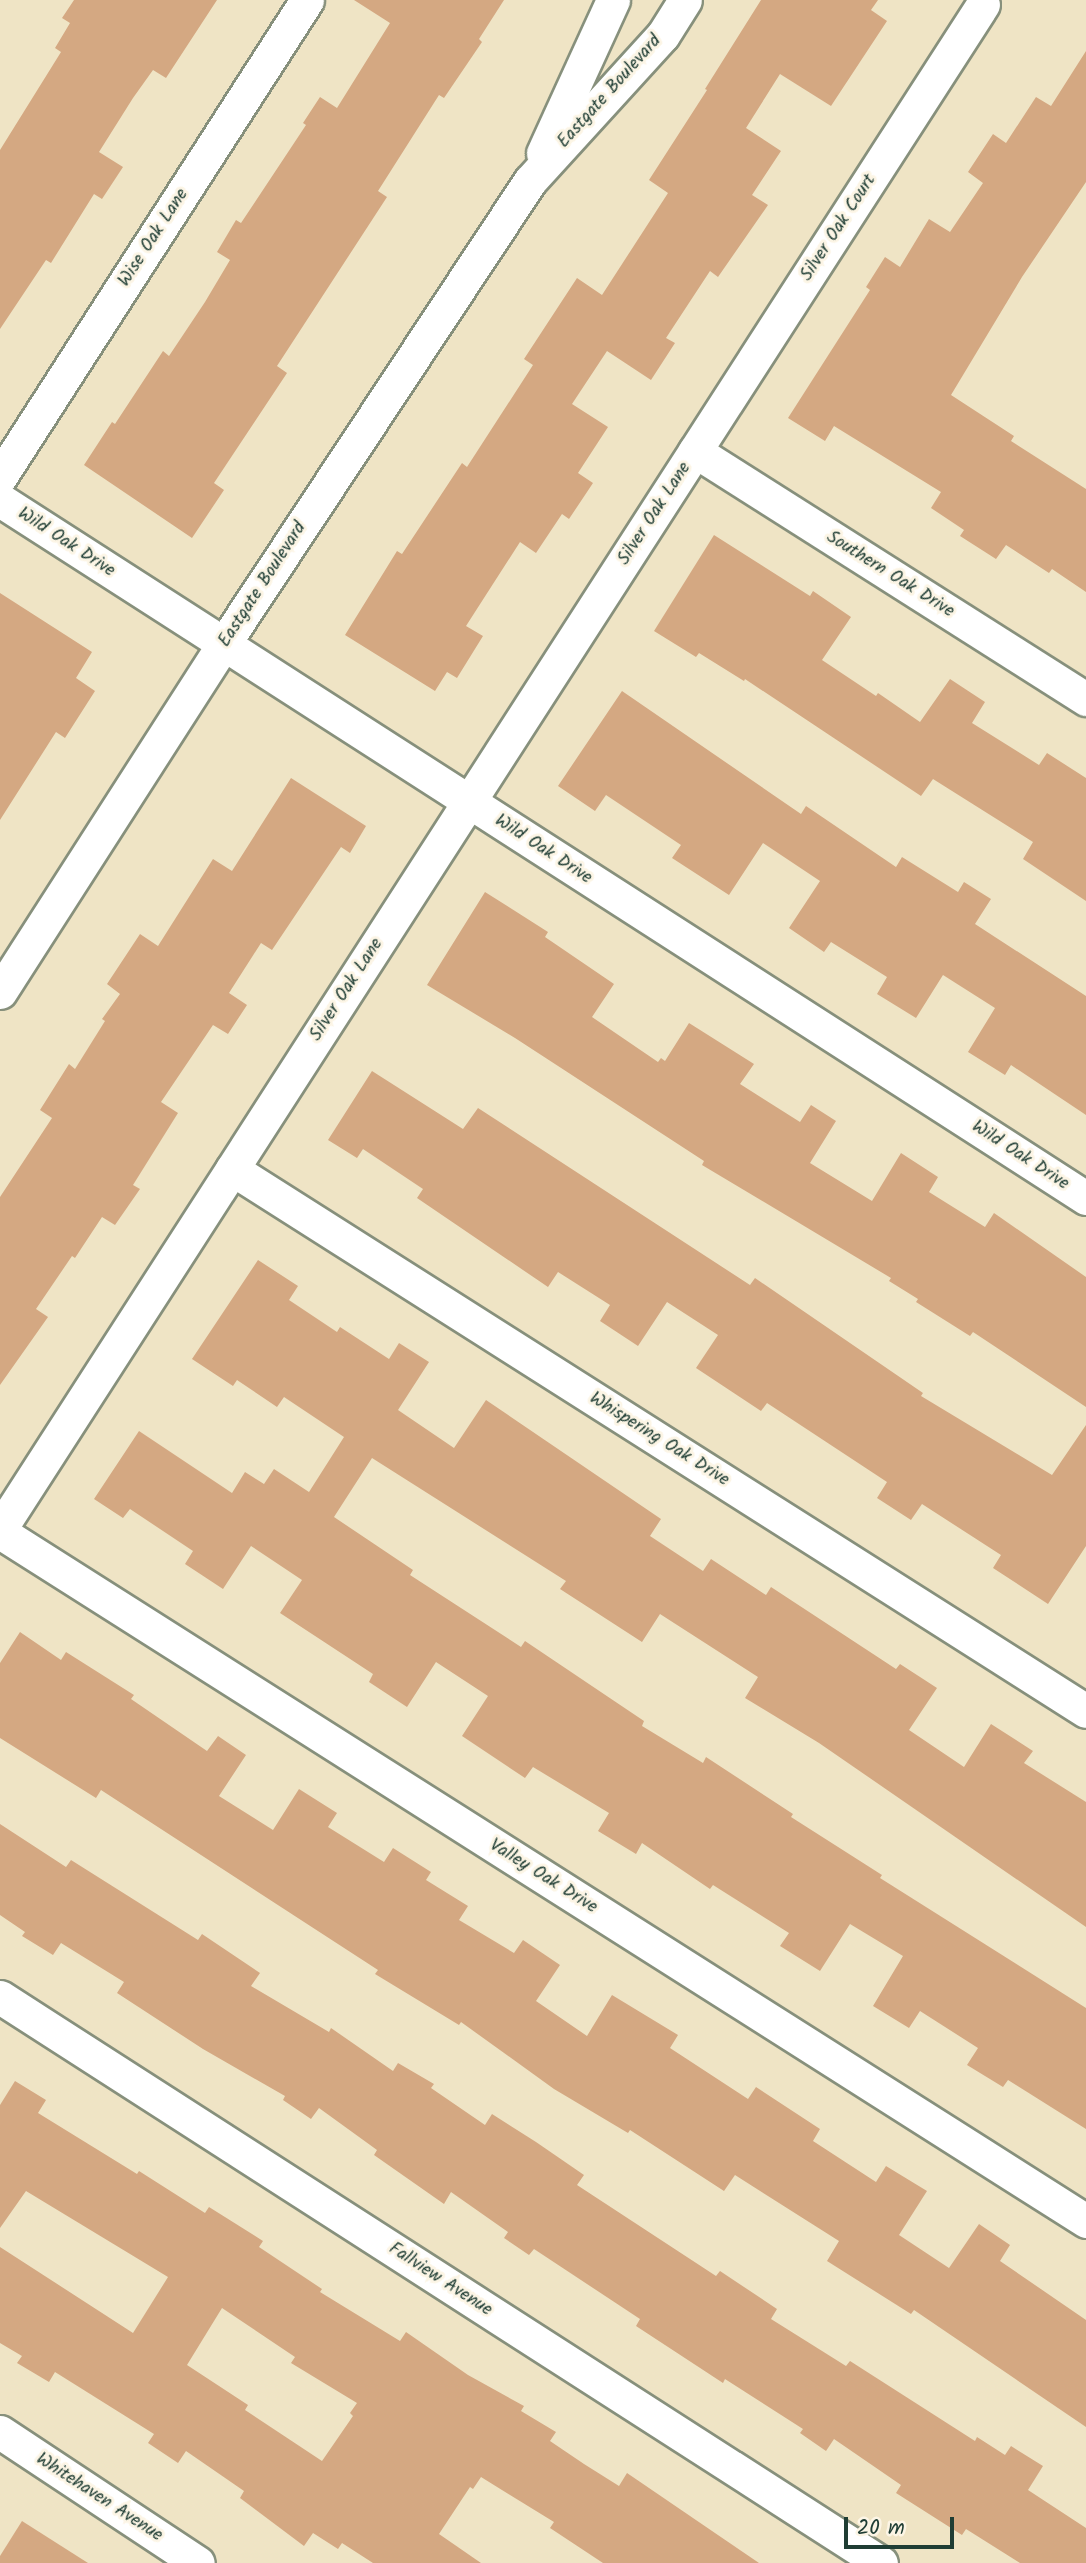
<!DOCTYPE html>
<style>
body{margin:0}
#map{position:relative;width:1086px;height:2563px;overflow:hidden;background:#efe4c5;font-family:Kalam,sans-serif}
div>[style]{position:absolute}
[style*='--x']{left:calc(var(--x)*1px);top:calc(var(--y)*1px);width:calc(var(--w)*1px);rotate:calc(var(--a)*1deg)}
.building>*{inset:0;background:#d4a882}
.roads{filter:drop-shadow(2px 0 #87907c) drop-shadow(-2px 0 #87907c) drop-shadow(0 2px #87907c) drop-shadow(0 -2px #87907c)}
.street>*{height:33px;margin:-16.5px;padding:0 16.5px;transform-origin:16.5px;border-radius:16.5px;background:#fff}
span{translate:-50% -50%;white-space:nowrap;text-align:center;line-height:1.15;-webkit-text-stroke:6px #fcf5e5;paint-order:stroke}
.street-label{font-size:18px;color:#1f3d34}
.scale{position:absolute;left:844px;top:2517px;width:110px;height:32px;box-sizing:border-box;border:4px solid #1f3d34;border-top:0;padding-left:9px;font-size:21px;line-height:24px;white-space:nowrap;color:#1f3d34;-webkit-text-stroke:5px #fcf5e5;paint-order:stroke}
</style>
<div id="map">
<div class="building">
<i style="clip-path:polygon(74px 0,217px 0,166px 78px,153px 70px,133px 98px,99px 152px,123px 167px,102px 199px,94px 194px,51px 263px,46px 260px,0 329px,0 150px,61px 52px,55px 48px,70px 23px,62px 18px)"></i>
<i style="clip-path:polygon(354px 0,504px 0,479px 39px,482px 42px,444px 98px,439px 95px,378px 191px,387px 197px,277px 366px,287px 373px,214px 483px,224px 490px,192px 538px,84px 465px,112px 422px,115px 424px,163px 351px,169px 356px,205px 302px,230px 260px,217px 252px,236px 220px,241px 223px,306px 125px,303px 123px,320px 97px,337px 108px,390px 23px)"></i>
<i style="clip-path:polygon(761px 0,878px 0,871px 10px,887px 21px,831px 106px,780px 74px,746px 128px,781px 151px,752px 195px,768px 205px,718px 277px,710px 271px,666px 338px,675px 343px,651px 380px,607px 351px,572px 404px,608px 427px,578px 473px,593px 483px,569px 519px,562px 514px,536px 553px,520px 542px,466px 626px,483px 636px,457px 678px,447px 672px,435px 691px,345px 635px,397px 551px,402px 554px,462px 463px,467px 467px,533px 365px,524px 359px,577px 278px,602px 295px,668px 193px,649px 180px,707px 90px,705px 89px)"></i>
<i style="clip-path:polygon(1086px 51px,1086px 182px,1022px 277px,951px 395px,1014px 436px,1011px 441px,1086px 489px,1086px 592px,1052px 569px,1049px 573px,1006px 545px,996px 559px,960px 536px,964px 530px,931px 508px,941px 492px,834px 426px,825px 441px,788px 418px,870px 290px,866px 287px,885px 257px,900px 267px,929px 219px,950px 232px,983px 183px,968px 172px,993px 134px,1006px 143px,1036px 97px,1051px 106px)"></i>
<i style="clip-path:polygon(714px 535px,810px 596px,813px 591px,851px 617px,822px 660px,876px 696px,878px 693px,920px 722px,950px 679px,985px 702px,972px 723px,1039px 765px,1047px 753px,1086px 778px,1086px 901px,1023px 859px,1033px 842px,933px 779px,921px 796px,745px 679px,744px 681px,699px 653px,696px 657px,654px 631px)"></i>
<i style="clip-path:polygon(0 593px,92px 652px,76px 678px,95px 691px,65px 738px,56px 732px,0 820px)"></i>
<i style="clip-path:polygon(622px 691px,801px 814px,806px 806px,896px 867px,902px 857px,958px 892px,964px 882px,991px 899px,975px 924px,1086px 996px,1086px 1115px,1011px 1065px,1005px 1075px,968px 1052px,995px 1008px,943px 975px,916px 1018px,877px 994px,887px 977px,831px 942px,824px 952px,789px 928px,820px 881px,763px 843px,729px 895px,672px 858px,681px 845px,606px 795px,595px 811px,558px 786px)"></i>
<i style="clip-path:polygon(291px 778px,366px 826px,350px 853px,341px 847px,272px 950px,261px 943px,229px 993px,247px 1005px,228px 1034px,213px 1025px,161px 1102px,178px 1113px,133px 1185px,140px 1189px,115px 1225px,102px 1217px,75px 1258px,72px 1256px,36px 1309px,48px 1317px,0 1385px,0 1197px,52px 1118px,40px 1110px,69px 1064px,75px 1069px,105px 1021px,102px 1019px,120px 994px,107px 984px,140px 934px,158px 946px,213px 859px,232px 871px)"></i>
<i style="clip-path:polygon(485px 892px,548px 932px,545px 937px,614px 984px,592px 1017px,658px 1062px,661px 1058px,665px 1061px,689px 1023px,754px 1064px,740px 1084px,800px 1122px,811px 1105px,836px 1121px,810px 1163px,872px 1201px,901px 1153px,938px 1177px,929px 1192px,985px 1227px,994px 1213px,1086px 1277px,1086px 1407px,973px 1332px,970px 1336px,916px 1302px,918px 1299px,889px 1281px,891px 1278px,702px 1165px,704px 1161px,515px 1038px,427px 985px)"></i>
<i style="clip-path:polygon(372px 1071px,463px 1129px,478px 1108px,750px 1285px,755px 1278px,923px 1393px,921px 1396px,1052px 1475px,1086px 1425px,1086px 1546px,1048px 1604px,993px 1568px,1001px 1555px,922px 1504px,911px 1520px,877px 1498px,887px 1482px,767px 1403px,761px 1411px,696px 1368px,718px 1335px,667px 1302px,638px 1346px,600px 1321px,610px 1305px,558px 1272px,548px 1287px,417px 1198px,423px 1189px,363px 1149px,357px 1158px,328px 1140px)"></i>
<i style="clip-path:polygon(258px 1260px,298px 1286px,289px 1300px,337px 1332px,340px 1327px,389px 1359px,399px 1343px,429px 1362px,398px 1410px,454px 1448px,486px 1400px,661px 1519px,650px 1536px,703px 1571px,711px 1559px,766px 1595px,771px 1587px,896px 1669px,900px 1664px,937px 1688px,909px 1730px,964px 1767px,991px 1724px,1033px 1751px,1024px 1763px,1086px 1802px,1086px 1927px,819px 1743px,745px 1698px,758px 1677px,660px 1614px,642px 1642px,560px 1589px,566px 1581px,372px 1458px,334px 1517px,413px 1570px,410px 1575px,521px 1647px,525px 1641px,644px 1721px,642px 1726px,703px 1763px,706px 1757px,793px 1814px,791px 1817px,882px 1875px,880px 1878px,1086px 2008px,1086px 2129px,1008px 2080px,1003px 2087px,967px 2065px,978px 2048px,920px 2011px,909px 2028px,873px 2006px,903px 1956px,850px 1924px,820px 1971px,780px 1946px,789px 1933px,713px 1885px,710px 1889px,642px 1843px,636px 1854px,598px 1831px,609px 1813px,533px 1767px,525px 1778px,462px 1736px,488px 1696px,436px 1662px,407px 1707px,369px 1682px,373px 1674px,280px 1613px,302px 1580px,251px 1546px,223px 1589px,185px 1564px,193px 1551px,130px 1509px,123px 1518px,94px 1499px,139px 1431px,232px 1493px,245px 1472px,264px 1484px,274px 1469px,309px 1492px,344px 1437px,284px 1397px,277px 1407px,237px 1380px,233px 1386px,192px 1359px)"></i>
<i style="clip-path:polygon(20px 1632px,61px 1660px,66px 1652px,134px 1695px,131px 1699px,207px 1751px,218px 1736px,246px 1755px,219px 1796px,273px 1830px,299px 1789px,337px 1813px,328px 1827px,384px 1862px,393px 1848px,431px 1872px,426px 1880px,468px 1906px,459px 1920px,514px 1953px,523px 1940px,560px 1965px,536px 2001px,587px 2036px,612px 1995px,678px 2035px,670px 2048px,748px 2099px,756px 2087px,820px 2129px,813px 2141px,876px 2182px,886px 2166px,927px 2191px,899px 2235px,949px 2268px,979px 2224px,1010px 2245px,1000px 2261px,1086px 2320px,1086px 2427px,914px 2310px,911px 2314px,827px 2261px,839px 2241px,735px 2175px,724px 2191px,630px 2130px,628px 2133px,554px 2089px,461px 2022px,459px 2025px,375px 1974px,378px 1970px,101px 1790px,96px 1798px,0 1738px,0 1663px)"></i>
<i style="clip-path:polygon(0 1824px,66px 1867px,71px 1860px,198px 1940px,202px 1934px,260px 1973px,251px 1986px,329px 2032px,331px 2028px,393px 2071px,398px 2063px,434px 2084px,431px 2088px,485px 2125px,492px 2114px,536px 2142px,584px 2175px,577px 2185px,716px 2276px,720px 2271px,777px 2309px,771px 2319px,846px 2366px,850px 2361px,975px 2441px,977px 2437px,1005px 2455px,1011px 2446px,1043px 2466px,1028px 2490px,1086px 2528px,1086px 2563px,1020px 2563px,966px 2529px,962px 2535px,896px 2493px,901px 2485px,834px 2439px,826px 2451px,800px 2433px,803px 2429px,725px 2379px,723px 2383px,636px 2326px,640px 2319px,534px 2249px,529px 2255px,504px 2238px,508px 2232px,451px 2192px,444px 2204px,374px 2155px,377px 2150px,319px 2108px,311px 2119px,283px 2100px,285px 2096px,203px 2049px,117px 1993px,124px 1982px,61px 1943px,53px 1955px,22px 1936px,25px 1932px,0 1915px)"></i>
<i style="clip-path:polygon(evenodd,15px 2081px,46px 2100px,38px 2113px,137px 2174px,139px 2171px,205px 2213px,209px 2207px,263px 2241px,259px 2247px,322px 2289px,320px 2292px,400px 2341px,406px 2332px,468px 2375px,524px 2406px,521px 2411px,556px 2432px,550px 2441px,584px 2464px,619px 2486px,627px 2473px,759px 2563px,603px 2563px,550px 2528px,554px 2522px,481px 2477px,473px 2489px,470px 2487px,439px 2534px,481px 2563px,373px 2563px,342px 2543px,338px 2549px,313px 2533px,304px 2546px,240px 2498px,244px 2491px,186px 2451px,178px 2463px,148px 2443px,154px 2434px,55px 2372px,49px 2382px,17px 2363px,22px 2356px,0 2343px,0 2247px,133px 2333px,168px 2277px,26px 2191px,0 2228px,0 2105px,15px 2081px,222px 2308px,295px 2357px,291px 2363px,357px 2403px,350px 2413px,353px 2416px,322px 2461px,245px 2410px,248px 2405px,187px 2365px,222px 2308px)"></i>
<i style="clip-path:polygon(22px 2521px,88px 2563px,0 2563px,0 2556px)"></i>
</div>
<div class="roads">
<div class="street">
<i style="--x:543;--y:153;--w:168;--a:-65.4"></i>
<i style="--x:695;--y:451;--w:463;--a:32.4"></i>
<i style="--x:0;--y:477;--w:567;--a:-57.23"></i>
<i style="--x:0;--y:500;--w:1291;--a:32.73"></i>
<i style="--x:0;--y:992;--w:412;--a:-57.3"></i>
<i style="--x:223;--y:645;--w:556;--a:-56.51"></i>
<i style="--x:530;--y:181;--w:197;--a:-47.7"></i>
<i style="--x:663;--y:35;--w:41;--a:-57.8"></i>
<i style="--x:232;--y:1169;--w:1011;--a:32.4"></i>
<i style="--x:0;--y:1529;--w:1814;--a:-57.19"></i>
<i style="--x:0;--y:1532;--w:1286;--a:32.39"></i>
<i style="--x:0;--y:1997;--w:1047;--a:32.72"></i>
<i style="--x:0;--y:2432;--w:237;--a:33.5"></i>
</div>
</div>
<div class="street-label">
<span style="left:610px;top:92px;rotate:-48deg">Eastgate Boulevard</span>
<span style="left:839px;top:228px;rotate:-57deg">Silver Oak Court</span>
<span style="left:154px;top:238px;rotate:-57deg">Wise Oak Lane</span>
<span style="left:655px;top:514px;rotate:-57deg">Silver Oak Lane</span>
<span style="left:66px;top:543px;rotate:33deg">Wild Oak Drive</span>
<span style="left:890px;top:575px;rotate:32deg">Southern Oak Drive</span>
<span style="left:263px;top:585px;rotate:-57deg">Eastgate Boulevard</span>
<span style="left:543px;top:850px;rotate:33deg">Wild Oak Drive</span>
<span style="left:347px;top:990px;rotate:-57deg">Silver Oak Lane</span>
<span style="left:1020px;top:1156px;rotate:33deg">Wild Oak Drive</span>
<span style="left:659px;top:1440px;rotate:32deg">Whispering Oak Drive</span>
<span style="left:543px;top:1877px;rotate:32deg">Valley Oak Drive</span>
<span style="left:440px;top:2280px;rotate:33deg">Fallview Avenue</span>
<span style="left:99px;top:2498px;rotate:33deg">Whitehaven Avenue</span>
</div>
<div class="scale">20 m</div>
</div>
